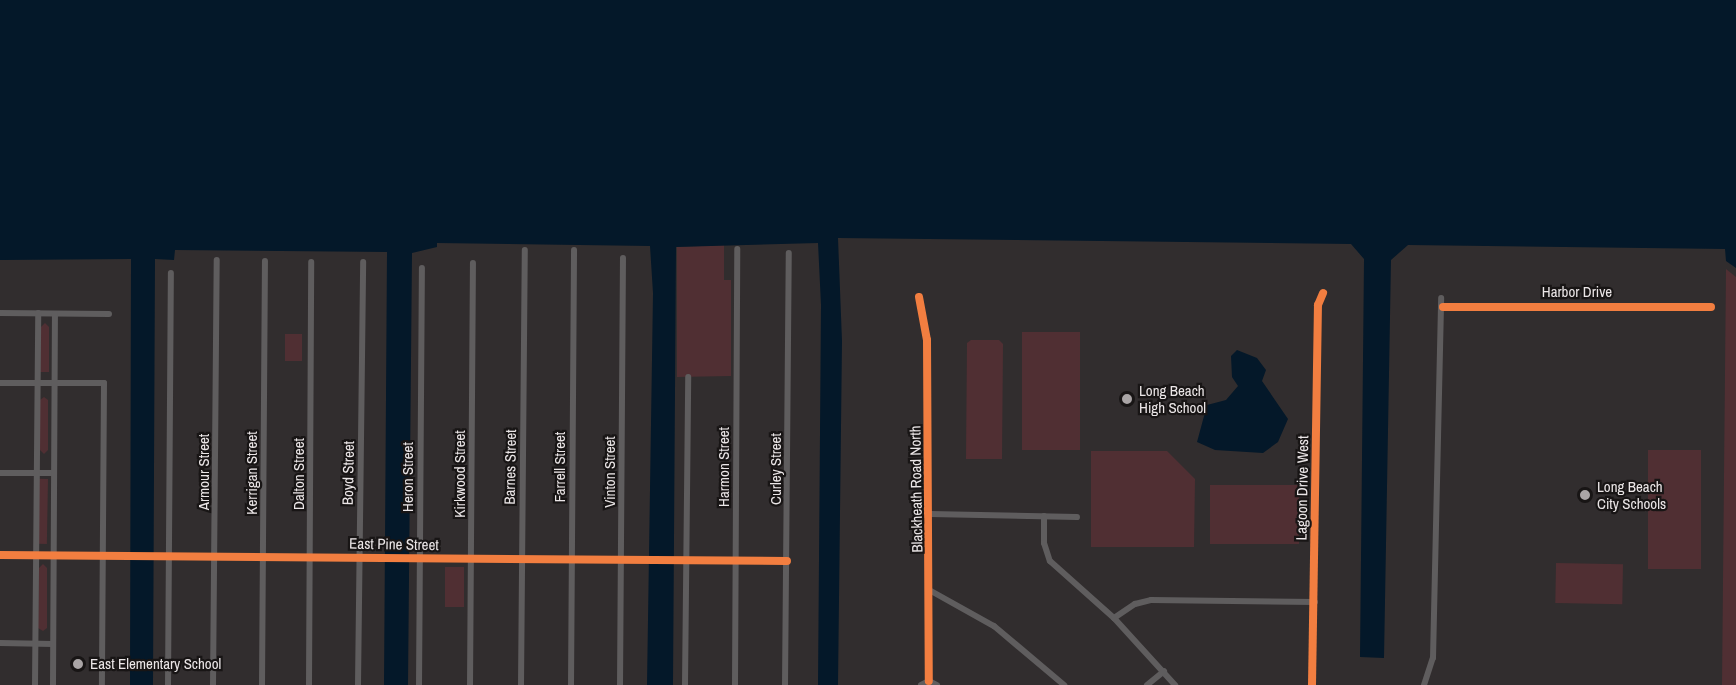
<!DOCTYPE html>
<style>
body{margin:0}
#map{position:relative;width:1736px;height:685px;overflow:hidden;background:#312d2e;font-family:"Archivo Narrow",sans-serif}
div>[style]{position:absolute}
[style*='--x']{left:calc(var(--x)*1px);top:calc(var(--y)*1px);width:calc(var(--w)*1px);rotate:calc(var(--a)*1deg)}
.green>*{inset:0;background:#502f33;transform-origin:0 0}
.water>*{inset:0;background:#041829}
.street>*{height:6px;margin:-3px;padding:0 3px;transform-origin:3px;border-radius:3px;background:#5f5d5e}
.cycleway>*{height:8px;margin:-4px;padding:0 4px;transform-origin:4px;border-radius:4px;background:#f27e40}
.dots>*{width:16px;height:16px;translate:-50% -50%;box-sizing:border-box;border:3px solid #181515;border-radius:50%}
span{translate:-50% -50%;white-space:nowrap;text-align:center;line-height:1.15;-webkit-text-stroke:4.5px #181515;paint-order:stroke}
.street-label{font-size:15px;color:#ebe6e7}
.poi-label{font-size:15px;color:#ebe6e7}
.left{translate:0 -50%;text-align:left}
</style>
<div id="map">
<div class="green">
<i style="clip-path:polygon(724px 245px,724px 280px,731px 280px,731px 376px,677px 377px,677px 247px)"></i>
<i style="clip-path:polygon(1726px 269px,1736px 277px,1736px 685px,1722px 685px)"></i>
<i style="clip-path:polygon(45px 323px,49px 327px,49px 372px,40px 372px,41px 327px)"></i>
<i style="left:1022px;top:332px;width:58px;height:118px"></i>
<i style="left:285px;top:334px;width:17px;height:27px"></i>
<i style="clip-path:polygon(971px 340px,999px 340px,1003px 344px,1002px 459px,966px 459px,967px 343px)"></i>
<i style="clip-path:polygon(44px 397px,48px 400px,48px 450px,44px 454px,40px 450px,40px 400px)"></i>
<i style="left:1648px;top:450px;width:53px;height:119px"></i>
<i style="clip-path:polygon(1091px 451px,1167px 451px,1195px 479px,1194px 547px,1091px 547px)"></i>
<i style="left:48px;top:479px;width:65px;height:9px;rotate:91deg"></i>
<i style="left:1210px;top:485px;width:89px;height:59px"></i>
<i style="left:1556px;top:563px;width:67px;height:40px;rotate:1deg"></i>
<i style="clip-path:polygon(43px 564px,47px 568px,47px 628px,43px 631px,38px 628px,39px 568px)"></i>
<i style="left:445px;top:567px;width:19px;height:40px"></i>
</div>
<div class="water">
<i style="clip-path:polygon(0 0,1736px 0,1736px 268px,1726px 261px,1725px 249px,1408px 245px,1391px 260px,1384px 658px,1360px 657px,1364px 259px,1351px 244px,838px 238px,842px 341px,838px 685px,818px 685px,821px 305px,818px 243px,676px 247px,673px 685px,647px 685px,653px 293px,650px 246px,437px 243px,437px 247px,412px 253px,408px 685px,384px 685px,387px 252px,175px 250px,174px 260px,155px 259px,153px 685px,130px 685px,131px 259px,0 260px)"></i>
<i style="clip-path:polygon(1237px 350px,1257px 358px,1266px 370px,1262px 381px,1288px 419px,1278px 442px,1263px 453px,1215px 450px,1197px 442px,1207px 405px,1226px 400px,1238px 386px,1232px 377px,1231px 356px)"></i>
</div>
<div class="street">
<i style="--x:919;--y:297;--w:44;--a:79.5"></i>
<i style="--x:927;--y:340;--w:341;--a:89.7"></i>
<i style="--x:1443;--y:307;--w:268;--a:0"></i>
<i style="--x:0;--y:313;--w:109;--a:0.5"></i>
<i style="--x:0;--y:383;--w:104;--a:0"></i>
<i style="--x:104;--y:383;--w:302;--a:90.4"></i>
<i style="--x:0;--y:473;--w:54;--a:0"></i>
<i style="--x:930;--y:514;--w:147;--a:1.2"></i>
<i style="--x:1044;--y:516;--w:27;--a:90"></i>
<i style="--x:1044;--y:543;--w:19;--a:72"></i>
<i style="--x:1050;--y:561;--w:86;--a:41.7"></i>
<i style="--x:1114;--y:618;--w:91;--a:47.7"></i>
<i style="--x:0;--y:555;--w:787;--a:0.44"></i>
<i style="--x:931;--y:591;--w:72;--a:29.1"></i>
<i style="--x:994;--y:626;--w:92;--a:40.1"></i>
<i style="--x:1114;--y:618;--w:25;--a:-34"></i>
<i style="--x:1135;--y:604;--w:16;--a:-14"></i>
<i style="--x:1151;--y:600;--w:164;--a:0.7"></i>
<i style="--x:0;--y:643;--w:53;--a:1.1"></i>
<i style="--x:35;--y:685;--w:372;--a:-89.5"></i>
<i style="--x:53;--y:685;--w:371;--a:-89.7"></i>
<i style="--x:168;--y:685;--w:412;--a:-89.6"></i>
<i style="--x:213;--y:685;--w:425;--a:-89.5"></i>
<i style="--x:262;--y:685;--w:424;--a:-89.6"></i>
<i style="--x:309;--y:685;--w:423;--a:-89.7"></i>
<i style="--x:358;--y:685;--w:423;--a:-89.3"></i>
<i style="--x:419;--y:685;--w:417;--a:-89.6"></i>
<i style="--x:470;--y:685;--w:422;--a:-89.6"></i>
<i style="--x:521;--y:685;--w:435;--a:-89.5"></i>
<i style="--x:571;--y:685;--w:435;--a:-89.6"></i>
<i style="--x:620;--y:685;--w:427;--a:-89.6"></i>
<i style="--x:685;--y:685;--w:308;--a:-89.4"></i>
<i style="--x:735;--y:685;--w:436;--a:-89.7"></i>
<i style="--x:785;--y:685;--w:432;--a:-89.5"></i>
<i style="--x:921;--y:685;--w:9;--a:-27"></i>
<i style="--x:929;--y:681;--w:9;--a:27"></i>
<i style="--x:1147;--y:685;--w:22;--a:-39"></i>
<i style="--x:1312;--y:685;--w:380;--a:-89.1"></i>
<i style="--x:1318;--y:305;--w:13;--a:-67"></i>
<i style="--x:1424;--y:685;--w:28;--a:-72"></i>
<i style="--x:1433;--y:658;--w:360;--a:-88.7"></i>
</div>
<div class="cycleway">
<i style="--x:919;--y:297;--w:44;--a:79.5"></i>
<i style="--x:927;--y:340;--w:341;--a:89.7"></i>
<i style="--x:1443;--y:307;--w:268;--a:0"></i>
<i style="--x:0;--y:555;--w:787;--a:0.44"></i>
<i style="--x:1312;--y:685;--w:380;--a:-89.1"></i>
<i style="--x:1318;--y:305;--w:13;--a:-67"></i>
</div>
<div class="dots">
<i style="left:1127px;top:399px;background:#aaa5a6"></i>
<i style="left:1585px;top:495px;background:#aaa5a6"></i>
<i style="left:78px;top:664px;background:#aaa5a6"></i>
</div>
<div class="street-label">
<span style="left:1577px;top:292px">Harbor Drive</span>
<span style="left:510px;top:467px;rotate:-89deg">Barnes Street</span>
<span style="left:560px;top:467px;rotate:-90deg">Farrell Street</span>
<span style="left:724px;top:467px;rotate:-90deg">Harmon Street</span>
<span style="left:776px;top:469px;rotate:-90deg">Curley Street</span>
<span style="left:204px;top:472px;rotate:-90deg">Armour Street</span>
<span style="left:610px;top:472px;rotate:-90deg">Vinton Street</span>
<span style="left:252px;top:473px;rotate:-90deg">Kerrigan Street</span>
<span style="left:348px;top:473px;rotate:-89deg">Boyd Street</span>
<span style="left:299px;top:474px;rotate:-90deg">Dalton Street</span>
<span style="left:460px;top:474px;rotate:-90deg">Kirkwood Street</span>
<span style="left:408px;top:477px;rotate:-90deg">Heron Street</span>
<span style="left:1302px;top:488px;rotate:-89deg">Lagoon Drive West</span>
<span style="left:916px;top:489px;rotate:-91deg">Blackheath Road North</span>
<span style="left:394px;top:544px;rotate:1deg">East Pine Street</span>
</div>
<div class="poi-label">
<span class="left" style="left:1139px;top:399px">Long Beach<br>High School</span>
<span class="left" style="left:1597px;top:495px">Long Beach<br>City Schools</span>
<span class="left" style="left:90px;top:664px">East Elementary School</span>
</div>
</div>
